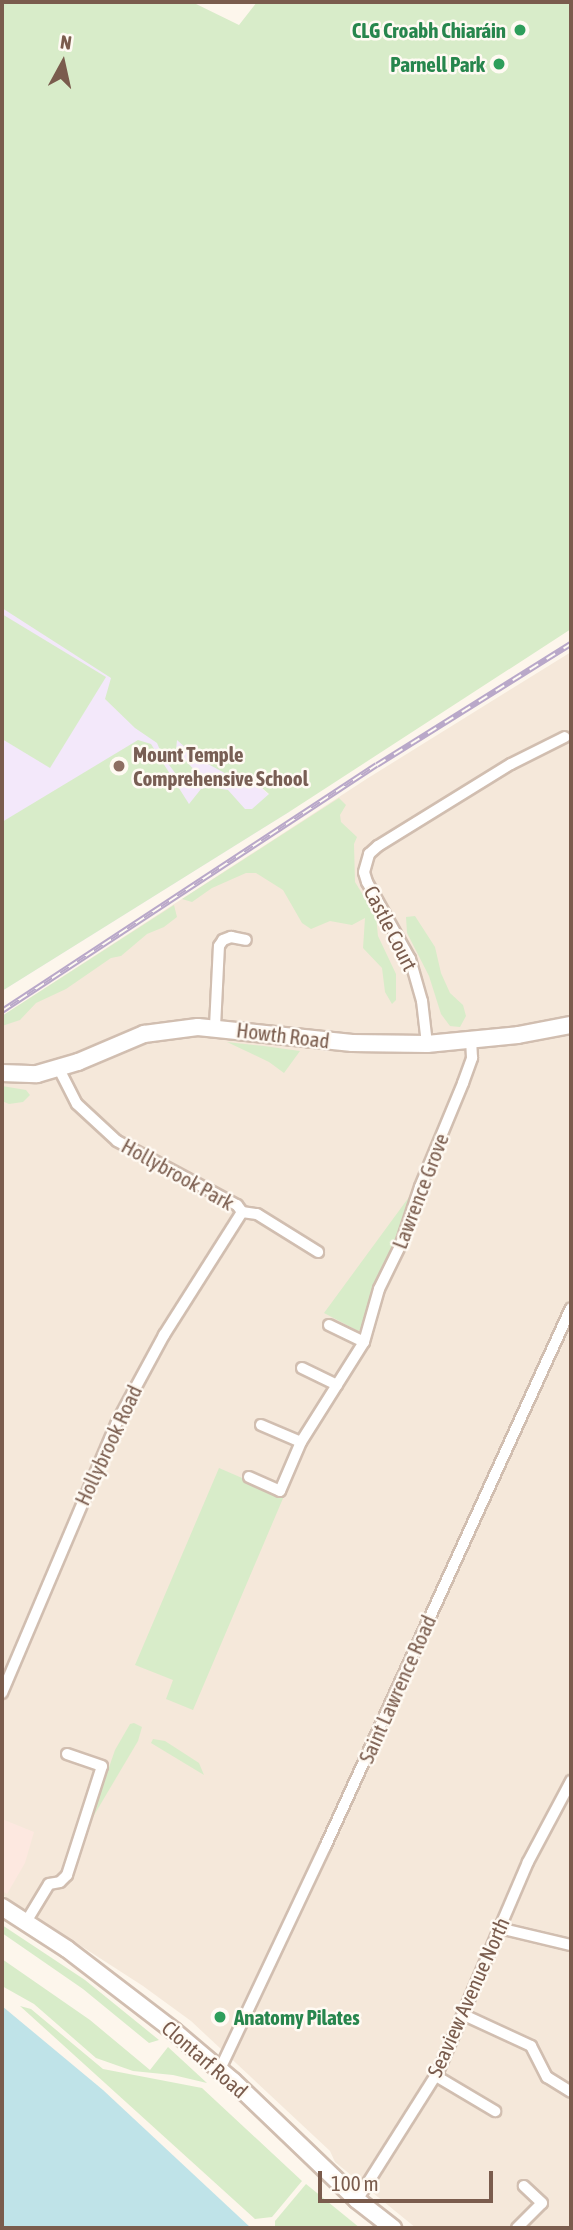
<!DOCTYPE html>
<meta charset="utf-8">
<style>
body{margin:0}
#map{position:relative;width:573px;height:2230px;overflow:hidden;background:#fdf6ec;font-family:"Asap Condensed",sans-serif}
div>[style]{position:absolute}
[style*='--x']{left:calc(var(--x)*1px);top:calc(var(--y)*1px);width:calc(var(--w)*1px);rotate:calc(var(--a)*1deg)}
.residential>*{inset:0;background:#f5e8da}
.commercial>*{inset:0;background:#fde8e0}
.education>*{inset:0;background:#f3e8fa}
.green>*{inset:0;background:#d8ecc9}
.water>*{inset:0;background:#bfe3e8}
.roads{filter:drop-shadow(2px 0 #d1beb0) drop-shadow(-2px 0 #d1beb0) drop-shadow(0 2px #d1beb0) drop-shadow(0 -2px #d1beb0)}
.street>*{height:10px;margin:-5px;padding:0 5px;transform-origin:5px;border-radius:5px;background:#fff}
.secondary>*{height:16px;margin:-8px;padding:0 8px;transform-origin:8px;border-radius:8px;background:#fff}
.rail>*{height:6px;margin-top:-3px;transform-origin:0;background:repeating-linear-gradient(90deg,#fffaf3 0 10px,#b9a8c9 0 20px);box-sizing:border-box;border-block:2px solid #b9a8c9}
.dots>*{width:19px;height:19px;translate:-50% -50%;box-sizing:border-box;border:4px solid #fffaf3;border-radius:50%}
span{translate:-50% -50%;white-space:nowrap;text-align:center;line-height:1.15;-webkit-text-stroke:5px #fffaf3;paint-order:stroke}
.leisure-label{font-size:21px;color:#27864d;font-weight:700}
.right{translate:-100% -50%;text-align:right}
.left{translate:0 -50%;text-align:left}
.education-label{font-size:21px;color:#785e54;font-weight:700}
.street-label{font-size:21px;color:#7a5c4d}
.frame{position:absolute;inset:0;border:4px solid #7a5c4d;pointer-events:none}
.north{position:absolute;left:28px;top:28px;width:70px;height:70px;-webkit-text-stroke:5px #fffaf3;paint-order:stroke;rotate:8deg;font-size:19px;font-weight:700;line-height:28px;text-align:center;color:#7a5c4d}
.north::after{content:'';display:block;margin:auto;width:24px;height:32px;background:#7a5c4d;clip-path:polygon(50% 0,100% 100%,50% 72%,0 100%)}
.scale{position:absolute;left:318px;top:2171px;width:175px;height:32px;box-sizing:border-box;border:4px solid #7a5c4d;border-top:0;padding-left:9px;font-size:21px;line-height:24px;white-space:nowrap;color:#7a5c4d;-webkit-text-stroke:5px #fffaf3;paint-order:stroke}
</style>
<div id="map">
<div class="residential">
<i style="clip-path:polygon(571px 652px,571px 2228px,416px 2228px,335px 2162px,330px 2151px,191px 2021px,143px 1986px,2px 1895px,2px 1016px,368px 778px)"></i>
</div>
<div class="commercial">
<i style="clip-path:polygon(2px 1819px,34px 1832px,25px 1863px,7px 1894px,2px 1891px)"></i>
</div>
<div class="education">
<i style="clip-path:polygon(2px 592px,193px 729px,289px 812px,2px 991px)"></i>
</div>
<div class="green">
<i style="clip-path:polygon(2px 2px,192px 2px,239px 25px,257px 2px,571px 2px,571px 629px,289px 812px,2px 991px,2px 822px,138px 740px,151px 744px,189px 804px,201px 789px,210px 787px,228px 790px,245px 809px,252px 809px,269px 794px,254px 781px,243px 783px,197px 758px,177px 740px,176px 750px,198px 774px,193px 786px,182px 782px,163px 757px,157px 743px,135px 728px,105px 699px,111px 678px,2px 608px)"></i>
<i style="clip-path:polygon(2px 614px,106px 677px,50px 768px,2px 739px)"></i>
<i style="clip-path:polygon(339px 798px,346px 805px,340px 815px,341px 822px,357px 837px,354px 844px,355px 882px,376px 916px,378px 936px,396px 974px,396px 1000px,392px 1004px,385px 992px,382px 968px,363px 948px,365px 918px,352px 925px,330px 921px,311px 929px,302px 923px,283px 890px,256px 873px,246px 873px,212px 888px,192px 902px,182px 899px)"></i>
<i style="clip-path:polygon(174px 905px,177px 917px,164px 927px,147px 934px,121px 956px,111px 958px,66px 989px,36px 1003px,20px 1020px,2px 1026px,2px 1016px)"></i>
<i style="clip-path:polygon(415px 916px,435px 947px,441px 973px,450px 993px,463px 1005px,466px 1016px,460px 1027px,450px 1026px,441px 1014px,429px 976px,407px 933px,406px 917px)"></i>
<i style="clip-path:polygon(227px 1042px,264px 1046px,300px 1051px,284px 1073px,269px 1062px)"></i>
<i style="clip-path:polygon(2px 1086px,26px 1090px,30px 1095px,23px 1102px,9px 1104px,2px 1101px)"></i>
<i style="clip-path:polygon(412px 1193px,397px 1239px,374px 1289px,363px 1329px,358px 1331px,324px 1313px)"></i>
<i style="clip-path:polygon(219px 1468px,284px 1496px,193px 1710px,166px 1699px,173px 1680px,135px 1665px)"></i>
<i style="clip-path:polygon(134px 1723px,142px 1727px,138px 1741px,90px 1822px,115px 1750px,130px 1724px)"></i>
<i style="clip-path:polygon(153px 1739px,165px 1741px,199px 1763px,204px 1775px,151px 1743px)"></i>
<i style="clip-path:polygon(2px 1925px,85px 1980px,159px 2040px,149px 2043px,83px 1989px,2px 1933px)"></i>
<i style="clip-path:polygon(2px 1959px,90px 2020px,150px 2070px,168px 2047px,207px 2083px,173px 2075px,133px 2071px,96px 2058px,34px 2004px,2px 1986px)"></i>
<i style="clip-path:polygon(20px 2006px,31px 2009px,103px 2069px,202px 2088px,302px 2181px,272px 2217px,255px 2219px)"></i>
<i style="clip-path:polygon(306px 2184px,360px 2228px,275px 2228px,275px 2221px)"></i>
</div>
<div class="water">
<i style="clip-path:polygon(2px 2006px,103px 2090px,251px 2228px,2px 2228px)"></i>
</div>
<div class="roads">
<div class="street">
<i style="--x:215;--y:1027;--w:81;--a:-87.2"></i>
<i style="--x:219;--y:946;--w:7;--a:-56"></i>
<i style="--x:223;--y:940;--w:9;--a:-21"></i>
<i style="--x:231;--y:937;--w:15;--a:11"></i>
<i style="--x:427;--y:1044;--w:43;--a:-96.6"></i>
<i style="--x:422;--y:1001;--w:44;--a:-105.9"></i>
<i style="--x:410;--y:959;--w:88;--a:-119.2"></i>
<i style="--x:367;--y:882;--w:10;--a:-107"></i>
<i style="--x:364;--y:872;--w:19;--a:-74"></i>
<i style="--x:369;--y:854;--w:12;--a:-42"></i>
<i style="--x:378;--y:846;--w:156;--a:-31.7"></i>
<i style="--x:511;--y:764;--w:60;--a:-26.6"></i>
<i style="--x:59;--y:1069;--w:39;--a:63"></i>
<i style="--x:77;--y:1104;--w:54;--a:42.8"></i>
<i style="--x:117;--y:1141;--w:136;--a:28.1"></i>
<i style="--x:237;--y:1205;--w:9;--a:54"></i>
<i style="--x:242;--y:1212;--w:15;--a:8"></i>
<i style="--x:257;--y:1214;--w:72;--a:31.9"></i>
<i style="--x:329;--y:1325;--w:39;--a:26"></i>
<i style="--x:302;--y:1368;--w:39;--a:26"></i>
<i style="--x:261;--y:1425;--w:43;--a:23"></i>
<i style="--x:249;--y:1477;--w:34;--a:24"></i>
<i style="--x:280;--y:1491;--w:53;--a:-66.8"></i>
<i style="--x:301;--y:1442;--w:118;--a:-57.8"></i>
<i style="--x:364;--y:1342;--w:55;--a:-74.2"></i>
<i style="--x:379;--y:1289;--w:50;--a:-63.9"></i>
<i style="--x:401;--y:1244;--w:60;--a:-71.6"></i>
<i style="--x:420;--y:1187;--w:113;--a:-67.5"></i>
<i style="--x:463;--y:1083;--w:27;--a:-70"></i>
<i style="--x:472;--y:1058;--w:17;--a:-93"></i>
<i style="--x:2;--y:1693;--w:297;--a:-67"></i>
<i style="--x:118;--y:1420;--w:97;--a:-61.6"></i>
<i style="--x:164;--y:1335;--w:146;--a:-57.6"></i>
<i style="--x:26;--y:1922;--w:44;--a:-58.8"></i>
<i style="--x:49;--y:1884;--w:11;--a:-10"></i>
<i style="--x:60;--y:1882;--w:10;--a:-45"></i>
<i style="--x:67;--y:1875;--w:114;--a:-72.2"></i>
<i style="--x:102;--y:1766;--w:37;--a:-161"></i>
<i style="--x:499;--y:1928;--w:74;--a:13.3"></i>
<i style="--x:464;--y:2015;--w:74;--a:24.8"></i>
<i style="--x:531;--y:2046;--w:35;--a:63"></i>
<i style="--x:547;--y:2077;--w:28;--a:32"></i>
<i style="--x:220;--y:2069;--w:246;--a:-64.7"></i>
<i style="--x:325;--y:1847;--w:592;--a:-65.47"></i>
<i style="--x:436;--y:2076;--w:69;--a:30.7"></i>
<i style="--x:357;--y:2200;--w:151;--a:-57.7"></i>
<i style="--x:438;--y:2072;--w:228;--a:-66.8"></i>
<i style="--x:528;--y:1862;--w:92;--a:-62"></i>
<i style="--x:517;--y:2228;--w:35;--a:-45"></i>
<i style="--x:542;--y:2203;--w:25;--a:-137"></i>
</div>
<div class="secondary">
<i style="--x:2;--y:1073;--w:35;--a:2"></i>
<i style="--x:37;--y:1074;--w:43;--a:-16.3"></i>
<i style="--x:78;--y:1062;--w:72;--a:-23"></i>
<i style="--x:144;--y:1034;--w:54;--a:-7.4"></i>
<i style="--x:198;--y:1027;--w:155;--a:5.9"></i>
<i style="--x:352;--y:1043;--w:75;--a:0.8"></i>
<i style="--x:427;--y:1044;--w:91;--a:-5.6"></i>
<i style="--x:518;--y:1035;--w:54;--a:-10.7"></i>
<i style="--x:2;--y:1907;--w:77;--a:32.9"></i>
<i style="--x:67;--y:1949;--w:135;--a:37.5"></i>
<i style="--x:174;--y:2031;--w:77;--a:40.3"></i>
<i style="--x:233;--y:2081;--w:172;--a:43.8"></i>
<i style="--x:357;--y:2200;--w:46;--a:37.9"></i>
</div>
</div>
<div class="rail">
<i style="--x:2;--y:1011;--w:448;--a:-33.3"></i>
<i style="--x:377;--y:765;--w:229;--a:-32"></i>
</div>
<div class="dots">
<i style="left:520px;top:30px;background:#2e9e5b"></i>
<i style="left:499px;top:64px;background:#2e9e5b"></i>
<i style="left:119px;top:766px;background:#8d6e63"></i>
<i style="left:220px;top:2017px;background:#2e9e5b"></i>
</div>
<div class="leisure-label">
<span class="right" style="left:506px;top:30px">CLG Croabh Chiaráin</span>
<span class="right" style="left:485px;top:64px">Parnell Park</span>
<span class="left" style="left:234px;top:2017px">Anatomy Pilates</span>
</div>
<div class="education-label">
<span class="left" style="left:133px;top:766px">Mount Temple<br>Comprehensive School</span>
</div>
<div class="street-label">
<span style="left:391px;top:928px;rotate:63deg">Castle Court</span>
<span style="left:283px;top:1035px;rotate:7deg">Howth Road</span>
<span style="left:178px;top:1174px;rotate:29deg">Hollybrook Park</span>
<span style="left:420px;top:1191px;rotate:-69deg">Lawrence Grove</span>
<span style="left:108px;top:1445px;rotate:-65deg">Hollybrook Road</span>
<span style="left:397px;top:1689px;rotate:-66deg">Saint Lawrence Road</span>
<span style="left:468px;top:1997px;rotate:-66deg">Seaview Avenue North</span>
<span style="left:205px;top:2059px;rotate:41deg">Clontarf Road</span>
</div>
<div class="frame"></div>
<div class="north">N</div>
<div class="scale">100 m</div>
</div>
